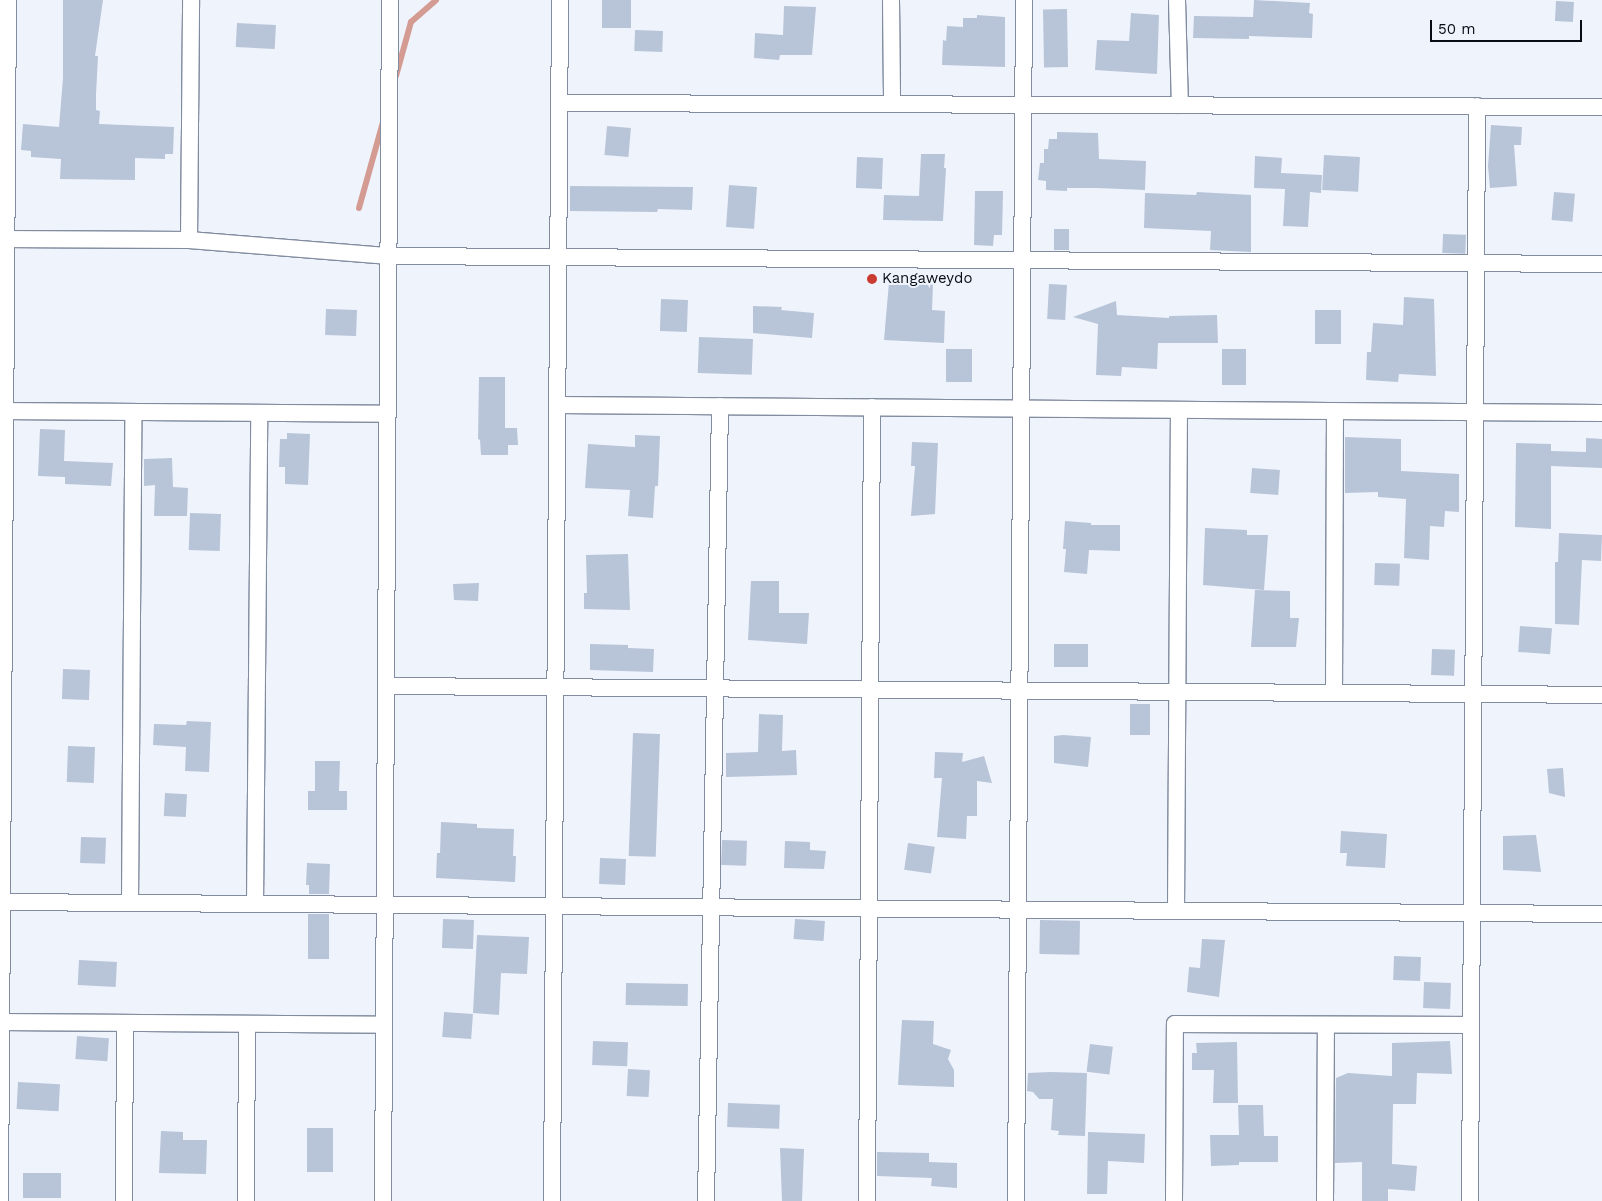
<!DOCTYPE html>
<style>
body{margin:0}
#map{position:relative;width:1602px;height:1201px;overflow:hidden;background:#eff4fc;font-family:"Work Sans",sans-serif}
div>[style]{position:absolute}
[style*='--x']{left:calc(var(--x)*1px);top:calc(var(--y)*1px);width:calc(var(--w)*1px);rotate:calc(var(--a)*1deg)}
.stream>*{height:6px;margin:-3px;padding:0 3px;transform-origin:3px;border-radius:3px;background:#d49b93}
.building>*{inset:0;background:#b8c4d8;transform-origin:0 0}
.roads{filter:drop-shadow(1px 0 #818c9f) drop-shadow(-1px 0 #818c9f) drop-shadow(0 1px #818c9f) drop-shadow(0 -1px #818c9f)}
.street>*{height:16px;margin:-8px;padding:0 8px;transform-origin:8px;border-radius:8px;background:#fff}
.dots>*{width:14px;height:14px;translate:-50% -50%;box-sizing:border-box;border:2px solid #eff4fc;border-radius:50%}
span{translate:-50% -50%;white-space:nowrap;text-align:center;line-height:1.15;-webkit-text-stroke:4px #eff4fc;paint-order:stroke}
.poi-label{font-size:15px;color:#090c13}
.left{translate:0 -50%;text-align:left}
.scale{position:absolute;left:1430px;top:20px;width:152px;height:22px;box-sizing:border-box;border:2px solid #090c13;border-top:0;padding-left:6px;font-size:15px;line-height:18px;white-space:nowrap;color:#090c13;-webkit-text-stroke:4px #eff4fc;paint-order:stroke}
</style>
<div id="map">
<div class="stream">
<i style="--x:396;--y:76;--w:56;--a:-74.5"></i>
<i style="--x:411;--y:22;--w:33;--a:-41"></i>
<i style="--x:359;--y:208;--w:89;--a:-74.4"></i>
</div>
<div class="building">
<i style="clip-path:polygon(63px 0,103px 0,95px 56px,98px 56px,96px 95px,96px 110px,100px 111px,99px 124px,174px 127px,173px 154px,165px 154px,165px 159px,135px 158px,135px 180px,60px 179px,61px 159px,31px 157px,31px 151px,21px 150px,23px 124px,59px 127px,63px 78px)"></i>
<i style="left:602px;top:0;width:29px;height:28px"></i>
<i style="clip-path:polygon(1254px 0,1310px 3px,1309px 13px,1313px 14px,1312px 38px,1249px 36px,1249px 39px,1193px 38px,1194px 16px,1253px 17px)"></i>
<i style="left:1556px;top:1px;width:18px;height:20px;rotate:3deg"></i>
<i style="clip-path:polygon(784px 6px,816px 7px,812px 55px,780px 55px,779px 60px,754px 58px,755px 33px,783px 35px)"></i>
<i style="left:1067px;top:9px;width:58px;height:24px;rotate:89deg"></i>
<i style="clip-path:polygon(1131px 13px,1159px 15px,1157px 74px,1095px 70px,1097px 40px,1129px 41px)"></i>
<i style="clip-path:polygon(977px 15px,1005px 17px,1005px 67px,942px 65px,943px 40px,946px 41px,947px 26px,963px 27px,963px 18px,977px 18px)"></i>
<i style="left:237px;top:23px;width:39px;height:24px;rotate:3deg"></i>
<i style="left:635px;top:30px;width:28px;height:21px;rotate:2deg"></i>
<i style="clip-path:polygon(1491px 125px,1522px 127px,1521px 145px,1514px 145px,1517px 186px,1490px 188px,1488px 166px)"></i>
<i style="left:607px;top:126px;width:24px;height:29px;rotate:5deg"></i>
<i style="clip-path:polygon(1057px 132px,1098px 133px,1099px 159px,1146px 161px,1145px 190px,1097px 188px,1067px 188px,1067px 191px,1046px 190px,1046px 181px,1038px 180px,1040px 163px,1044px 163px,1044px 149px,1048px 149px,1049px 139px,1057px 139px)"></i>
<i style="clip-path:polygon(921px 154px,945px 154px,944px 168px,946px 168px,943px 221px,883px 220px,884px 195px,919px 196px)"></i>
<i style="left:1324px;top:155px;width:36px;height:35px;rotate:3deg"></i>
<i style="clip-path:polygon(1255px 156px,1282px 158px,1281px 173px,1322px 175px,1321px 193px,1310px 192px,1308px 227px,1283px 226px,1285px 189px,1254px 188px)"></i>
<i style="left:857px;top:157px;width:26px;height:31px;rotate:2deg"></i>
<i style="left:729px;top:185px;width:28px;height:42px;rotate:4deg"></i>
<i style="clip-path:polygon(570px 186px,693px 187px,692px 210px,658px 209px,657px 212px,570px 211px)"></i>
<i style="clip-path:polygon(975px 191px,1003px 191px,1002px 235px,994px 235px,993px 246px,974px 245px)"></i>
<i style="clip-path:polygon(1197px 192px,1251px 195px,1251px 252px,1210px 250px,1211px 231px,1144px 228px,1145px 193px,1196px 195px)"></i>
<i style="left:1554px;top:192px;width:21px;height:28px;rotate:5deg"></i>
<i style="left:1054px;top:229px;width:15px;height:21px"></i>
<i style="left:1443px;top:234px;width:23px;height:19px;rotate:2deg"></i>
<i style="clip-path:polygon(915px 281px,933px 283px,932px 310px,945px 311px,944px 343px,884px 340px,889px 282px,915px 286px)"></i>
<i style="left:1049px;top:284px;width:18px;height:35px;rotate:3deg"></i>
<i style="clip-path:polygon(1404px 297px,1434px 299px,1436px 376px,1399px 374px,1398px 382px,1366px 380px,1367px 352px,1371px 352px,1373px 323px,1403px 325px)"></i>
<i style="left:661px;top:299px;width:27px;height:32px;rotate:2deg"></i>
<i style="clip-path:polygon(1116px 301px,1117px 315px,1169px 318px,1169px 316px,1217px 315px,1218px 343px,1158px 343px,1157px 369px,1122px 367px,1121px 376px,1096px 375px,1098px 324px,1073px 317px)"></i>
<i style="clip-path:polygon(753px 306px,782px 307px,781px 310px,814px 313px,812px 338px,753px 333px)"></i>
<i style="left:326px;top:309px;width:31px;height:26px;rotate:2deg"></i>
<i style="left:1315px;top:310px;width:26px;height:34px"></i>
<i style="left:699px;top:337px;width:54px;height:36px;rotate:2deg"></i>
<i style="left:946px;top:349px;width:26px;height:33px"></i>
<i style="left:1222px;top:349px;width:24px;height:36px"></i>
<i style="clip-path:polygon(479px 377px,505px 377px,505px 428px,517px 428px,518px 445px,508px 445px,508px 455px,481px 455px,480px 440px,478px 439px)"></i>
<i style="clip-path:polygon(40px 429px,65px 430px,64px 461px,113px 463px,111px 486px,65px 484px,65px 477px,38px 476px)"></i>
<i style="clip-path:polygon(287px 433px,310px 434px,308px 485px,285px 484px,285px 467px,279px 467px,280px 439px,287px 439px)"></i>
<i style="clip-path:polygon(635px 435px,660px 436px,658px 486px,655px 486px,653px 518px,628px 516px,630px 490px,585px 488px,588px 444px,635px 447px)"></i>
<i style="clip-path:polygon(1345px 437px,1401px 439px,1401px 471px,1459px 474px,1459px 512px,1445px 511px,1444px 527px,1430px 526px,1429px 560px,1404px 558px,1406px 499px,1378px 497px,1378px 492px,1345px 493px)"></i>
<i style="clip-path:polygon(1586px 438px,1602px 439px,1602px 468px,1551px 466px,1551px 529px,1515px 527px,1516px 443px,1551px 444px,1551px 451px,1586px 452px)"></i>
<i style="clip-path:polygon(912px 442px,938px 443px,935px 514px,911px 516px,915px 466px,911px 466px)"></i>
<i style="clip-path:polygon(172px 458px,173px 487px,188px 488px,187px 516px,154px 516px,155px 485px,144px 486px,144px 459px)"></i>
<i style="left:1252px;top:468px;width:28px;height:25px;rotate:4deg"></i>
<i style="left:190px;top:513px;width:31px;height:37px;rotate:2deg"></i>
<i style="clip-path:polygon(1065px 521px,1091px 523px,1091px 525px,1120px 525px,1120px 551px,1089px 550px,1087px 574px,1064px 572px,1066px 549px,1063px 549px)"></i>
<i style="clip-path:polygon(1205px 528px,1247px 530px,1247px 535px,1268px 535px,1264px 590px,1203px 585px)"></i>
<i style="clip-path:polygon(1559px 533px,1602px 535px,1601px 561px,1582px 560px,1579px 625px,1555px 624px,1555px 562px,1558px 562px)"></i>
<i style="clip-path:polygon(628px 554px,630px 610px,584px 609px,584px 593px,587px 593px,586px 555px)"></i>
<i style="left:1375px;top:563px;width:25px;height:22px;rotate:2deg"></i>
<i style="clip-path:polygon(751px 581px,779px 581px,779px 613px,809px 613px,807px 644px,748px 640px)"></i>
<i style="clip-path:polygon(479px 583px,478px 601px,454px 600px,453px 584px)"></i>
<i style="clip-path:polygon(1255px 590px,1290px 591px,1290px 618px,1299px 618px,1296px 647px,1251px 647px)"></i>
<i style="left:1520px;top:626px;width:32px;height:26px;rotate:4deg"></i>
<i style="clip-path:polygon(590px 644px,628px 645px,628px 648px,654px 649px,653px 672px,590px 670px)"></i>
<i style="left:1054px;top:644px;width:34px;height:23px"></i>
<i style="left:1432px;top:649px;width:23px;height:26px;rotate:2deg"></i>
<i style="left:63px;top:669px;width:27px;height:30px;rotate:2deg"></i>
<i style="left:1130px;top:704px;width:20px;height:31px"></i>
<i style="clip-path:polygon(759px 714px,783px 715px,782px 751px,796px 750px,797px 775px,726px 777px,726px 753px,758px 752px)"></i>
<i style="clip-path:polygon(187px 721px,211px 722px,209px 772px,185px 771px,186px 747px,153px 745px,154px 724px,186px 725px)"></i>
<i style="left:633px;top:733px;width:27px;height:123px;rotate:2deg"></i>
<i style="clip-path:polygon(1063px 735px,1091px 737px,1088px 767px,1054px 763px,1054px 736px)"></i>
<i style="left:68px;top:746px;width:27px;height:36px;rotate:2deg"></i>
<i style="clip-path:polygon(935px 752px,963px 753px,962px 762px,984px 756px,992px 783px,977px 781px,977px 816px,967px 816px,966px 839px,937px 837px,942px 778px,934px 778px)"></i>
<i style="clip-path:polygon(315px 761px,340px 761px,339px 791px,347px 791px,347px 810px,308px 810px,308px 791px,315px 791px)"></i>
<i style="clip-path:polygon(1563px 768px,1565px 797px,1549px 793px,1547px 769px)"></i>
<i style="left:165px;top:793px;width:22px;height:23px;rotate:3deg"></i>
<i style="clip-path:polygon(441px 822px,477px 824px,477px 828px,514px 829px,513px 856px,516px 856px,515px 882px,436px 878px,437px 853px,440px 853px)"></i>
<i style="clip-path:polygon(1341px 831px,1387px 834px,1385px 868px,1346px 866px,1347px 853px,1340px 853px)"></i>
<i style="clip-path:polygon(1536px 835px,1541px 872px,1503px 870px,1503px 836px)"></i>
<i style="left:81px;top:837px;width:25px;height:26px;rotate:2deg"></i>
<i style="left:722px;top:840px;width:25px;height:25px;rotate:2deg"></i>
<i style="clip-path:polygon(785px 841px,810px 842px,810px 850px,826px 851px,824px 869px,784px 868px)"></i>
<i style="left:908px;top:843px;width:27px;height:27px;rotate:8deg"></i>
<i style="left:600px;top:858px;width:26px;height:26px;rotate:2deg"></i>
<i style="clip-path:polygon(307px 863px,330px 864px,329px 894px,309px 894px,309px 885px,306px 885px)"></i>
<i style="left:308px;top:914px;width:21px;height:45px"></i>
<i style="left:443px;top:919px;width:31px;height:29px;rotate:2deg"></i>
<i style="left:795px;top:919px;width:30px;height:20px;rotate:4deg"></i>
<i style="left:1040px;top:920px;width:40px;height:34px;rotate:1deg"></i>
<i style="clip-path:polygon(477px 935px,529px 937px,527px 974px,501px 973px,499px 1015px,473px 1013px)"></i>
<i style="clip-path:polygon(1202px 939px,1225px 940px,1219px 997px,1187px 992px,1189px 967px,1200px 968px)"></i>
<i style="left:1394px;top:956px;width:27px;height:24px;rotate:2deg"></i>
<i style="left:79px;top:960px;width:38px;height:25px;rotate:3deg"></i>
<i style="left:1424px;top:982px;width:27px;height:26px;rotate:2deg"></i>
<i style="left:626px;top:983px;width:62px;height:22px;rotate:1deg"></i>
<i style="left:444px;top:1012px;width:29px;height:25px;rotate:4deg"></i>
<i style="clip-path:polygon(902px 1020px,934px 1021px,933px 1044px,951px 1050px,948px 1059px,954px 1070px,954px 1087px,898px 1085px)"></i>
<i style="left:77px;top:1036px;width:32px;height:23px;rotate:4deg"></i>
<i style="left:593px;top:1041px;width:35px;height:24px;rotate:2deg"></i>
<i style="clip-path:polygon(1450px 1041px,1452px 1074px,1417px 1073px,1416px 1104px,1393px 1104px,1392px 1164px,1417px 1166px,1415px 1191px,1388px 1189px,1388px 1201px,1362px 1201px,1362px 1162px,1335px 1163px,1336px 1078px,1348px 1073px,1392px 1076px,1392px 1043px)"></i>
<i style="clip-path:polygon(1237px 1042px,1238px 1103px,1213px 1103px,1214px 1070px,1192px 1070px,1192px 1053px,1197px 1053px,1196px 1043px)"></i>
<i style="left:1090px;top:1044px;width:23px;height:28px;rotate:7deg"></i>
<i style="left:628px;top:1069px;width:22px;height:27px;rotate:3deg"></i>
<i style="clip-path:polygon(1050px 1072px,1087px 1073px,1085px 1136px,1058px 1135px,1059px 1131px,1051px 1130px,1053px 1099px,1039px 1099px,1033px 1092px,1027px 1091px,1028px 1073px)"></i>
<i style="left:18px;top:1082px;width:42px;height:27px;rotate:3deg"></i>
<i style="left:728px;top:1103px;width:52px;height:24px;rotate:2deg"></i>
<i style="clip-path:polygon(1238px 1105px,1263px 1105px,1264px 1136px,1278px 1136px,1278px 1162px,1239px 1162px,1239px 1165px,1211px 1166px,1210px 1135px,1239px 1135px)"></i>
<i style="left:307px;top:1128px;width:26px;height:44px"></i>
<i style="clip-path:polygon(161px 1131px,183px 1132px,183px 1140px,207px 1140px,206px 1174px,159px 1173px)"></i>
<i style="clip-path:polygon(1088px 1132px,1145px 1134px,1144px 1163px,1108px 1161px,1107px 1194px,1087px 1194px)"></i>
<i style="clip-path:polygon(780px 1148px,804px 1149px,802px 1201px,782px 1201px)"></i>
<i style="clip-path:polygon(877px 1152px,929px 1153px,929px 1162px,957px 1163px,957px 1188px,931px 1186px,932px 1178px,877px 1176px)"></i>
<i style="left:23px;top:1173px;width:38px;height:25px"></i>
</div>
<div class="roads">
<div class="street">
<i style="--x:891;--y:0;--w:104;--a:89.4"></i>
<i style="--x:1177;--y:0;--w:105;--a:88.4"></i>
<i style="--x:559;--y:103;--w:1043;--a:0.22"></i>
<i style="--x:0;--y:239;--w:189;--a:0.3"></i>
<i style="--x:189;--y:240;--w:201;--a:4.6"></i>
<i style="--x:389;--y:256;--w:1213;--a:0.38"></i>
<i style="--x:189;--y:240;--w:240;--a:-89.5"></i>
<i style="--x:557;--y:405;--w:1045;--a:0.44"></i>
<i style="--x:0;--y:411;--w:388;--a:0.4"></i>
<i style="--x:386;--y:686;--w:1216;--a:0.42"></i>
<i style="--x:1334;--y:693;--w:282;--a:-89.8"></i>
<i style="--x:0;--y:902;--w:1602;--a:0.43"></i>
<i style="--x:130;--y:903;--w:491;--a:-89.6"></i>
<i style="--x:255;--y:904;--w:491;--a:-89.5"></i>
<i style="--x:1176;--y:911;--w:501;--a:-89.66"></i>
<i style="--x:0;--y:1022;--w:384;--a:0.4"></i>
<i style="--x:0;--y:1201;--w:1201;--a:-89.62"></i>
<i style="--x:124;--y:1201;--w:178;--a:-89.7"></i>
<i style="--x:246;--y:1201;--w:177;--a:-89.7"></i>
<i style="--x:383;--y:1201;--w:1201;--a:-89.67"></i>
<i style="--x:552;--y:1201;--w:1201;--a:-89.62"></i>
<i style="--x:706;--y:1201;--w:795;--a:-88.99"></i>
<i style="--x:867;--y:1201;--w:794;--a:-89.64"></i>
<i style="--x:1016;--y:1201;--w:1201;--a:-89.62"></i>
<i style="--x:1174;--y:1201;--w:177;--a:-89.7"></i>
<i style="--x:1175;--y:1024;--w:296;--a:0.2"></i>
<i style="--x:1325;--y:1201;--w:176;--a:-89.7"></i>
<i style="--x:1470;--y:1201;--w:1095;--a:-89.63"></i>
</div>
</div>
<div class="dots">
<i style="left:872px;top:279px;background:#ca3c31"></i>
</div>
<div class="poi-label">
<span class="left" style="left:882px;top:279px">Kangaweydo</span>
</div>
<div class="scale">50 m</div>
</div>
